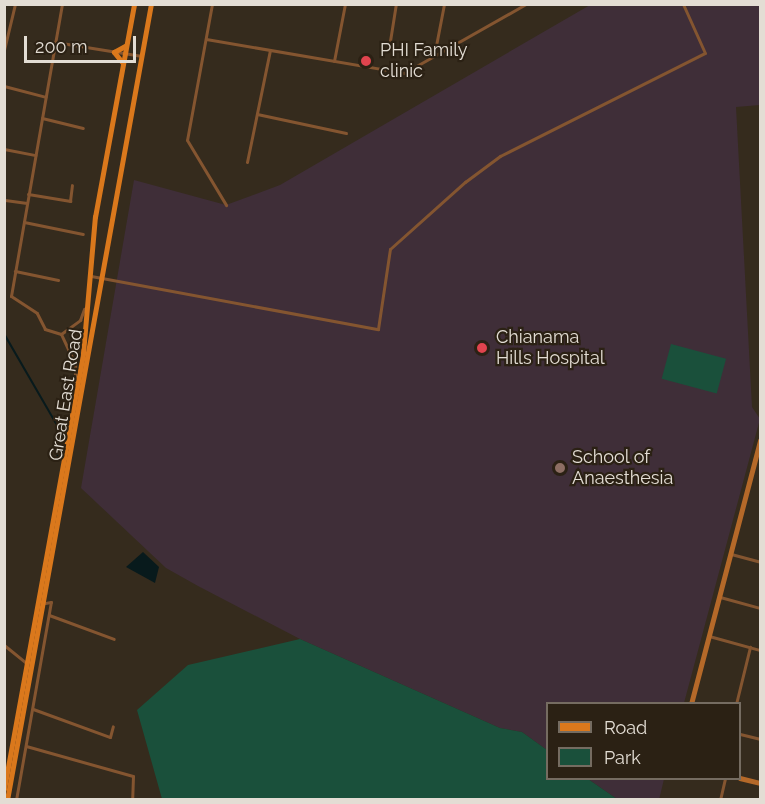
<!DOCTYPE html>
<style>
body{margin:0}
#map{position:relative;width:765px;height:804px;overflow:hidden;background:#352b1d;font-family:Raleway,sans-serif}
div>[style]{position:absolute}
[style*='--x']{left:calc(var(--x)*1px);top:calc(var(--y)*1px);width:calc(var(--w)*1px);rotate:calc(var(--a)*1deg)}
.medical>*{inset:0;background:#3f2e38}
.green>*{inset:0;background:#1a503b;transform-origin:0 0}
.water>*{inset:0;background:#081a1c}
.stream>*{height:1.5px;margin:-0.75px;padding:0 0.75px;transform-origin:0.75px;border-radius:0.75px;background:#081a1c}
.street>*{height:3px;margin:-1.5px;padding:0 1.5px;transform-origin:1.5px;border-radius:1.5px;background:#845530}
.secondary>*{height:4.5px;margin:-2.25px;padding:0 2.25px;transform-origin:2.25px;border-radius:2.25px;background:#b56929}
.primary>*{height:5px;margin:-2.5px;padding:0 2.5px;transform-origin:2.5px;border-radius:2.5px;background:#da781c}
.dots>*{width:16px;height:16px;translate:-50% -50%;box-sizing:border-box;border:3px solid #2b2114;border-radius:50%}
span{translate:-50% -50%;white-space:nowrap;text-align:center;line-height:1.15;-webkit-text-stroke:4.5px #2b2114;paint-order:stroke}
.poi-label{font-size:18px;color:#e3ddd4}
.left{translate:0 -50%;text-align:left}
.street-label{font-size:18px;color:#e3ddd4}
.frame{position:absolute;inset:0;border:6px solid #e3ddd4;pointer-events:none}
.legend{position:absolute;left:546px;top:702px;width:195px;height:78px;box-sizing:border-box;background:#2b2114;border:2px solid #756c61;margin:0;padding:8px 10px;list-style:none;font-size:18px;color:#e3ddd4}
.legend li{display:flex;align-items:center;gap:12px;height:30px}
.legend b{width:30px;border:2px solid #756c61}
.scale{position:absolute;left:24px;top:36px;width:112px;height:27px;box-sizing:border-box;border:3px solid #e3ddd4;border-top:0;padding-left:8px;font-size:18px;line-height:21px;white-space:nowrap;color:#e3ddd4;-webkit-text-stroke:4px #2b2114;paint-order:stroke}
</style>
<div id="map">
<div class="medical">
<i style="clip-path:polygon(590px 5px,760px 5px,760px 105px,736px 107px,752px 407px,760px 419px,684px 703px,548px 704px,547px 750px,522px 732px,500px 728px,300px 639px,198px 586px,166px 568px,81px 488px,134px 180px,226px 205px,280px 185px)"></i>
<i style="clip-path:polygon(588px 779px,664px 779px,659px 800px,617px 799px)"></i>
</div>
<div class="green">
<i style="left:671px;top:344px;width:57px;height:36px;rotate:15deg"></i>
<i style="clip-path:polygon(300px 639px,500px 728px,522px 732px,547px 750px,548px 778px,588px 779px,617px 799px,162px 799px,137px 710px,188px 665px)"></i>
</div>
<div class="water">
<i style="clip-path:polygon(143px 552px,159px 567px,155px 583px,126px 567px)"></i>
</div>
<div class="stream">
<i style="--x:4;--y:333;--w:110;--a:59.9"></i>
<i style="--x:59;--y:428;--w:31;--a:92"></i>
</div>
<div class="street">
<i style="--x:212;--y:4;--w:138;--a:100.4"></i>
<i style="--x:187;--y:140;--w:76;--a:59"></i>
<i style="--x:206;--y:39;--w:201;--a:9.7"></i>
<i style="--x:404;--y:73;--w:140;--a:-29.5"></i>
<i style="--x:390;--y:41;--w:37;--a:-81"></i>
<i style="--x:55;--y:42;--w:88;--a:9.1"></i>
<i style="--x:4;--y:50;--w:47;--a:-76.6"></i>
<i style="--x:434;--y:56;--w:53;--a:-79.1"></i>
<i style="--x:334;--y:61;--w:58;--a:-79.1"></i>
<i style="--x:4;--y:86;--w:43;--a:14.7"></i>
<i style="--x:257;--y:114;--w:91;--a:12.1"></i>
<i style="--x:42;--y:118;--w:42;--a:13.7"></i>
<i style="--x:4;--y:149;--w:32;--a:11"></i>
<i style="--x:247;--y:162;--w:114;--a:-78.4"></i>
<i style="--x:28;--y:194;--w:43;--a:9.5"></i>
<i style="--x:70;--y:201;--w:16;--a:-83"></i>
<i style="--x:5;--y:200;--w:22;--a:8"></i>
<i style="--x:24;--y:222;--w:60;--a:11.5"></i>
<i style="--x:15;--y:271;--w:44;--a:11.8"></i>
<i style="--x:91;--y:276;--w:292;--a:10.5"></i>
<i style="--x:378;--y:329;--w:81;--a:-81.5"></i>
<i style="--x:390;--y:249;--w:101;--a:-41.8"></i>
<i style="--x:465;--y:182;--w:44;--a:-36.6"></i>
<i style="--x:500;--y:156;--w:229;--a:-26.7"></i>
<i style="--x:705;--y:53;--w:54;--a:-114.2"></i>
<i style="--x:61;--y:334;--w:17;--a:-163"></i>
<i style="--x:45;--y:329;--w:18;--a:-117"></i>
<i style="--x:37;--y:313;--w:31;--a:-147"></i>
<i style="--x:11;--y:296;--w:296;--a:-80.1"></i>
<i style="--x:75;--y:381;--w:17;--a:-90"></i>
<i style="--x:75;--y:364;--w:33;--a:-115"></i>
<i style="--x:61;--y:334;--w:24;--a:-36"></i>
<i style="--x:80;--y:320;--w:12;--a:-70"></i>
<i style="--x:731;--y:554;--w:30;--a:15"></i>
<i style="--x:720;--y:597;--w:41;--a:15.4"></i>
<i style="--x:49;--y:615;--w:69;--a:20.3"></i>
<i style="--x:709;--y:636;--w:53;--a:15.4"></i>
<i style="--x:4;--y:645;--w:28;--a:39"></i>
<i style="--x:736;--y:704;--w:59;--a:-76.2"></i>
<i style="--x:33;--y:709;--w:82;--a:20"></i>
<i style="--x:110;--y:737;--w:11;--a:-75"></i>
<i style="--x:740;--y:734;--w:21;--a:14"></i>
<i style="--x:26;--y:746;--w:111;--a:15.7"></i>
<i style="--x:133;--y:776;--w:24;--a:92"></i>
<i style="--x:16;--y:800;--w:201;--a:-80"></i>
<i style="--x:51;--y:602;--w:6;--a:171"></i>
<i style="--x:720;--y:800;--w:23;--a:-77"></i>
</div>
<div class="secondary">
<i style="--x:691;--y:704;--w:272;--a:-75.3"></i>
<i style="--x:740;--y:778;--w:21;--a:14"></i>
</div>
<div class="primary">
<i style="--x:122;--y:62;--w:13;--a:-129"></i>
<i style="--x:114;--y:52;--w:13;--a:-29"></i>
<i style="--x:4;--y:789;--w:443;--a:-79.7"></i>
<i style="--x:83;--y:353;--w:137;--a:-85"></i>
<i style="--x:95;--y:217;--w:217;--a:-79.6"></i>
<i style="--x:7;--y:800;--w:809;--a:-79.75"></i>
</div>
<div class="dots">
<i style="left:366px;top:61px;background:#e0444e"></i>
<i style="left:482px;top:348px;background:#e0444e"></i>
<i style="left:560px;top:468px;background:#8d6e63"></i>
</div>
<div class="poi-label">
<span class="left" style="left:380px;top:61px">PHI Family<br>clinic</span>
<span class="left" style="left:496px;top:348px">Chianama<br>Hills Hospital</span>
<span class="left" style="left:572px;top:468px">School of<br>Anaesthesia</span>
</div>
<div class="street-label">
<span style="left:66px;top:395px;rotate:-81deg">Great East Road</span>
</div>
<div class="frame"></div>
<ul class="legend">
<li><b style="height:8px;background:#da781c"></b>Road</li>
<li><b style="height:16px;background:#1a503b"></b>Park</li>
</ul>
<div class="scale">200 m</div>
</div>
